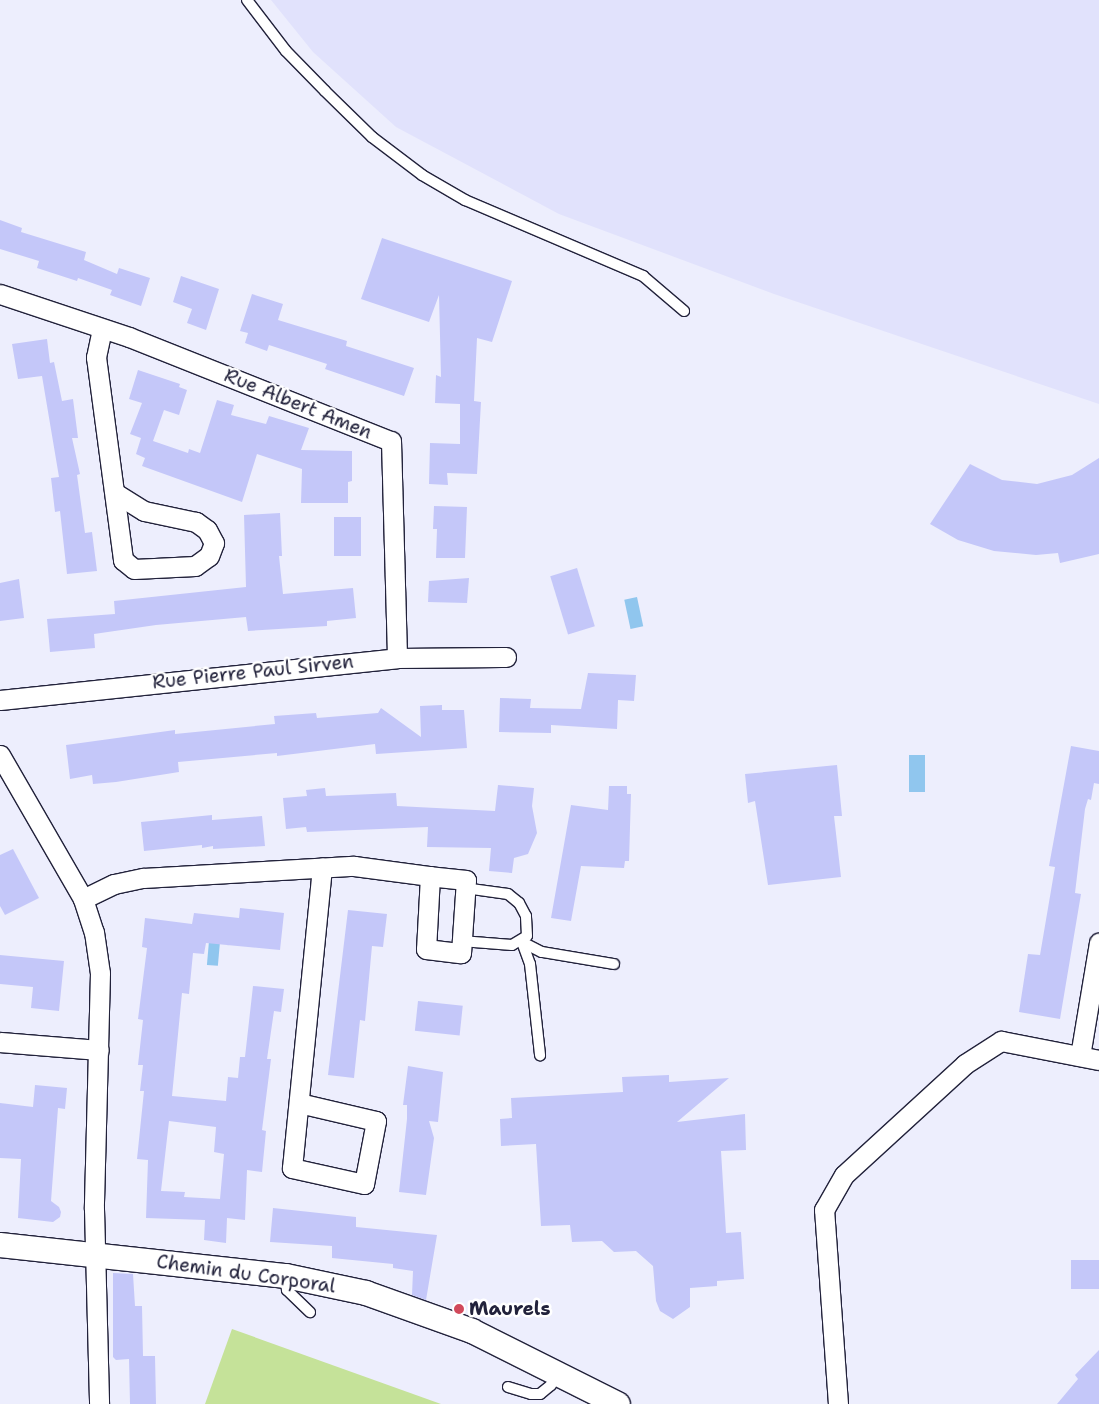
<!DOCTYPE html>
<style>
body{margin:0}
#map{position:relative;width:1099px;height:1404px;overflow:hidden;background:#edeefd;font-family:"Shantell Sans",sans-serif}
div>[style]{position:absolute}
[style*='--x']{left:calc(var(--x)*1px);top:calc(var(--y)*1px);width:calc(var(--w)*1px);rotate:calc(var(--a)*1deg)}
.built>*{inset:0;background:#e1e2fc}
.green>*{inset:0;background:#c5e299}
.water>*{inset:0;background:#90c6ee;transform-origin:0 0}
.building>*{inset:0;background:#c4c7f9;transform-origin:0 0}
.roads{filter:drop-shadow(1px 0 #22223b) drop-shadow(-1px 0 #22223b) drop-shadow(0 1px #22223b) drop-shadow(0 -1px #22223b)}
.service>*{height:10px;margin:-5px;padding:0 5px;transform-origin:5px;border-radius:5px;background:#fff}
.minor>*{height:19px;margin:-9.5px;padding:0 9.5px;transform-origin:9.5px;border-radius:9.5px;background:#fff}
.tertiary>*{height:24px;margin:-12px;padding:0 12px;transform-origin:12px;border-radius:12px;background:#fff}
.dots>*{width:14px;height:14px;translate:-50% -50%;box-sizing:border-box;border:2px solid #fff;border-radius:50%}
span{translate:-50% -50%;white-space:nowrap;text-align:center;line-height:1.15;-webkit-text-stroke:5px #fff;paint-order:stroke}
.street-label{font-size:19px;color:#22223b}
.poi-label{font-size:19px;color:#22223b;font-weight:700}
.left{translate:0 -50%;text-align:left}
</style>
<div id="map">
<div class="built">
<i style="clip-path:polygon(271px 0,1099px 0,1099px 404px,774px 294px,559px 214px,396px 127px,313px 52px)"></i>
</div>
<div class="green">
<i style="clip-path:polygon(232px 1329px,441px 1404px,205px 1404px)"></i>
</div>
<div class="water">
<i style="left:637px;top:597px;width:30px;height:13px;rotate:78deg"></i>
<i style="left:909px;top:755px;width:16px;height:37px"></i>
<i style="left:209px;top:941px;width:11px;height:24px;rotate:5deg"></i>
</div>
<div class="building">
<i style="clip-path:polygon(0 220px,22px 228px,21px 232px,86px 252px,84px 260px,117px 274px,119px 268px,150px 278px,141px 306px,110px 295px,112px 290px,78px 278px,77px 281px,37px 268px,39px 261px,0 249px)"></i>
<i style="clip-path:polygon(382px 238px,512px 281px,492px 342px,477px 338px,474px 401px,481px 402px,477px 474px,447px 473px,448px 485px,429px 484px,430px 443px,460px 444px,460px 404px,435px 403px,436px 375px,441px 377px,439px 295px,429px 322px,361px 299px)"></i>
<i style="clip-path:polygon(181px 276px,219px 289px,206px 330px,187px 323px,192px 309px,173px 302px)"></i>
<i style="clip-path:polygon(252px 294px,283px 304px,278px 320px,347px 341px,346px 346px,414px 368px,404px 396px,325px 369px,327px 364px,269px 345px,267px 351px,245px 343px,248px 333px,240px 331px)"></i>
<i style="clip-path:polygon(47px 339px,50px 363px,54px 362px,62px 401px,73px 399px,78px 438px,72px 438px,80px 474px,77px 475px,85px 533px,92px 532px,97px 571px,67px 574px,60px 511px,55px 512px,51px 478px,59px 477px,42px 376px,18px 379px,12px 344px)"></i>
<i style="clip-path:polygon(138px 370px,180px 384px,179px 387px,187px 390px,179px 415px,164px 410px,153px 441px,188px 453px,189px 449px,200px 453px,217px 400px,234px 405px,231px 415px,266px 424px,269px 416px,309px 428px,301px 450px,352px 451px,352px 481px,348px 482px,348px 503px,301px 503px,302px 469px,257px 454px,242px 502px,142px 466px,145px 458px,136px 454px,141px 438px,130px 434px,142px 403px,129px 399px)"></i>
<i style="clip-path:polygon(1099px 458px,1099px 554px,1060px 563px,1058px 553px,1036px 555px,994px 551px,958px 540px,930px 524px,970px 464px,1002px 480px,1037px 484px,1072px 475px)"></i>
<i style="clip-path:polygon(434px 506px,467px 507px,465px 558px,436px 558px,437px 529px,433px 529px)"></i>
<i style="clip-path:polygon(280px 513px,282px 556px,279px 556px,283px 594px,353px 588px,356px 618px,327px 621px,327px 626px,248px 631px,246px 617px,156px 625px,94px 634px,95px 648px,50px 652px,47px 619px,115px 614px,114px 601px,246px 587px,244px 515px)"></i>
<i style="left:334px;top:517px;width:27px;height:39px"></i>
<i style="left:577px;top:568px;width:61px;height:28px;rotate:73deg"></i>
<i style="clip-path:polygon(469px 578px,467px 603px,428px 602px,429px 581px)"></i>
<i style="clip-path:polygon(19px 579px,24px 618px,0 621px,0 583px)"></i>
<i style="clip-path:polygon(588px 673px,636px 675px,634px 701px,618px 700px,617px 729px,551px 725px,551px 733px,499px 732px,500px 698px,531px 699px,530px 708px,581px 709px)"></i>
<i style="clip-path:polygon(442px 705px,442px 710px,464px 710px,467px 748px,376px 754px,375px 744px,277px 756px,277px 753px,178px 762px,179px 772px,116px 782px,93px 784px,92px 775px,70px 779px,66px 745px,175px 730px,175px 734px,275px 724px,274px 716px,316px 713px,317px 718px,378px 713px,381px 708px,421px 737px,420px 706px)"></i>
<i style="clip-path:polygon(1071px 746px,1099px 751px,1099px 784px,1094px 783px,1091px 800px,1088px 799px,1085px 809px,1075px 893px,1081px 894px,1060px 1019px,1019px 1012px,1028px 954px,1040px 955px,1055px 867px,1049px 866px)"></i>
<i style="clip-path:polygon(837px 765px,842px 816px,834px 816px,841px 877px,768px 885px,755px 801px,748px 803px,745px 774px)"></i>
<i style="clip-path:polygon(498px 785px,534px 788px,532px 806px,537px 833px,528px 854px,514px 858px,512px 873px,489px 871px,491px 848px,427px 847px,428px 827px,307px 832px,306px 827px,286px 829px,283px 798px,307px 796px,306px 790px,325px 788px,326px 796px,396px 793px,397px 806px,495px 811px)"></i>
<i style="clip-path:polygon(609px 786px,627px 786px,627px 794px,631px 794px,629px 861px,625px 861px,624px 868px,581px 866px,571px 921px,551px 918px,571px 805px,608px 810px)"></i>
<i style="clip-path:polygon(212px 815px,212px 820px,262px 816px,265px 846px,213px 849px,213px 846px,202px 848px,202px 845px,144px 851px,141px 822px)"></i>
<i style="clip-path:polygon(13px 849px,39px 898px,5px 915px,0 906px,0 855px)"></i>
<i style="clip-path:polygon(evenodd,240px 908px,284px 913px,280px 950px,206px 943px,204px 954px,193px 953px,189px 994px,182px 993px,172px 1096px,226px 1101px,228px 1077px,238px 1078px,240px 1057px,245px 1057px,253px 986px,284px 989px,281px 1012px,274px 1011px,267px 1059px,271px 1059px,262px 1130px,266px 1131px,262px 1172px,247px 1170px,245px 1220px,227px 1218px,226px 1243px,204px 1240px,205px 1220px,146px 1218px,148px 1160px,137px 1159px,144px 1091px,140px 1091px,143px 1065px,138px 1065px,143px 1020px,138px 1019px,147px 948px,142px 947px,145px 918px,192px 924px,194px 913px,239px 918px,240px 908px,169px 1121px,216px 1127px,214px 1152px,224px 1154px,220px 1199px,184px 1197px,185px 1192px,161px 1191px,169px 1121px)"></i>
<i style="clip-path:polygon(348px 910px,387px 914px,383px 947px,372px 946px,365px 1021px,360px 1020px,354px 1078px,328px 1075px)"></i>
<i style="clip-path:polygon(0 955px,64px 961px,59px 1011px,31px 1008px,33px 987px,0 984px)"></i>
<i style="left:418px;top:1001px;width:45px;height:30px;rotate:6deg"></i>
<i style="clip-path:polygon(408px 1066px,443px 1072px,438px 1122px,429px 1121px,434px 1138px,426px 1195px,399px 1192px,407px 1119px,407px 1105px,403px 1105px)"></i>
<i style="clip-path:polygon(669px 1075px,669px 1082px,729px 1078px,677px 1122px,745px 1114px,746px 1150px,721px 1151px,726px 1233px,741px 1232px,744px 1279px,717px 1281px,717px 1286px,690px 1288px,690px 1307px,673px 1319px,660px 1311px,656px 1301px,653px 1266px,636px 1251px,614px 1252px,602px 1241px,572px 1242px,570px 1225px,541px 1226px,536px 1144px,501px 1146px,500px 1119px,512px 1118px,511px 1098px,623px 1092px,622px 1077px)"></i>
<i style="clip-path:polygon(35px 1085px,67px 1088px,65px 1109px,58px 1108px,51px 1201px,59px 1207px,61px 1212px,60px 1217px,53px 1222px,18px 1218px,21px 1159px,0 1158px,0 1103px,33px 1107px)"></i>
<i style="clip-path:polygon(273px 1208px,356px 1217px,356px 1227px,437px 1235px,426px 1300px,412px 1295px,413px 1271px,393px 1268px,393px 1264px,332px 1258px,332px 1246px,270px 1242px)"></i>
<i style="left:1071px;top:1260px;width:28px;height:29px"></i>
<i style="clip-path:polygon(113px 1273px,133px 1274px,135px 1306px,142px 1306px,143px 1356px,155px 1356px,156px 1404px,130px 1404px,129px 1359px,116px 1360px,113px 1357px)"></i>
<i style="clip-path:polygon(1099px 1350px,1099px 1404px,1057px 1404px,1078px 1379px,1075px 1375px)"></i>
</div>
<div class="roads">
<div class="service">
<i style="--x:247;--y:0;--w:64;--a:52.6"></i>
<i style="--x:286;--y:51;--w:56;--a:45.7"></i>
<i style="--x:325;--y:91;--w:66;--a:44.4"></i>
<i style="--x:372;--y:137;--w:63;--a:37.2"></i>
<i style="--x:422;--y:175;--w:50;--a:30.2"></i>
<i style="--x:465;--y:200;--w:194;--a:23.1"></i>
<i style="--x:643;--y:276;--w:54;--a:40.5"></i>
<i style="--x:461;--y:941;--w:51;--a:4.5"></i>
<i style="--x:512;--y:945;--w:17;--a:-31"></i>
<i style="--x:527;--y:936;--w:20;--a:-93"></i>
<i style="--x:526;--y:916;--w:15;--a:-118"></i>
<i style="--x:519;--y:903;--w:14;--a:-141"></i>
<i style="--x:508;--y:894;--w:43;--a:-172.1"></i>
<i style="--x:522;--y:942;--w:23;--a:70"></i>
<i style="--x:530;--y:964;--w:92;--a:83.7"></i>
<i style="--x:522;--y:942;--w:22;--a:27"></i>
<i style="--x:542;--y:952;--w:73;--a:9.5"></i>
<i style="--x:286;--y:1277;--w:13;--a:86"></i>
<i style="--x:287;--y:1290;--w:32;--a:44"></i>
<i style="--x:508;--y:1387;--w:24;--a:17"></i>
<i style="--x:531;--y:1394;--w:9;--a:0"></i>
<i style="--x:540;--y:1394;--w:14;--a:-39"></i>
<i style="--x:551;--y:1385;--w:13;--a:-67"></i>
</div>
<div class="minor">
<i style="--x:0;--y:294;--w:136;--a:18.4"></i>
<i style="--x:129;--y:337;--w:282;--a:21.7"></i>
<i style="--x:391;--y:441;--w:217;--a:88.4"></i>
<i style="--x:102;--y:329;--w:29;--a:102"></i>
<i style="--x:96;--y:357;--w:205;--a:82.4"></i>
<i style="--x:123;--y:560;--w:14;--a:39"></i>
<i style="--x:134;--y:569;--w:61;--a:-2.8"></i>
<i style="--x:195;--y:566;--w:17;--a:-36"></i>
<i style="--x:209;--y:556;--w:14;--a:-69"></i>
<i style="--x:214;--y:543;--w:15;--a:-118"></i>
<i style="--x:207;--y:530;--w:14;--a:-144"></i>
<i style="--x:196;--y:522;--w:53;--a:-168.1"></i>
<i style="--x:144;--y:511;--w:34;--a:-148"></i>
<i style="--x:0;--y:700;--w:399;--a:-6"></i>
<i style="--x:397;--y:658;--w:109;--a:-0.5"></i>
<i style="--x:0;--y:755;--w:166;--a:60"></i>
<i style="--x:83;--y:899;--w:35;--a:72"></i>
<i style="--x:94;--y:932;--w:41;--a:81.7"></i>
<i style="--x:100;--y:973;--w:236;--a:91.5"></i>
<i style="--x:94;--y:1209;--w:195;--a:88.5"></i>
<i style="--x:83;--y:899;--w:34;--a:-26"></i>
<i style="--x:114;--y:884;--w:30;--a:-12"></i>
<i style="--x:143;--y:878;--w:211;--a:-3.3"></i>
<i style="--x:354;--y:866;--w:77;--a:7.5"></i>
<i style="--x:430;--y:876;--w:73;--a:93.1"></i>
<i style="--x:426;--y:949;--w:35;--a:7"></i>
<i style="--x:461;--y:953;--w:73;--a:-86.1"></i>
<i style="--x:466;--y:880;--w:36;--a:-174"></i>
<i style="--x:0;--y:1042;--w:99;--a:4.6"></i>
<i style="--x:1080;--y:1056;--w:115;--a:-80.5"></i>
<i style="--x:299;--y:1103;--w:79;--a:13.2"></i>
<i style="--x:376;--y:1121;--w:64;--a:100.8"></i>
<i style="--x:364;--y:1184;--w:74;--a:-167.5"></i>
<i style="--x:292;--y:1168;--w:302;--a:-84.3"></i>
<i style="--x:838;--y:1404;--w:195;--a:-94.1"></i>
<i style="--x:824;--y:1210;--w:40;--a:-60.3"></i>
<i style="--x:844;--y:1175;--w:164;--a:-42.5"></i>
<i style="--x:965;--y:1064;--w:43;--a:-32.6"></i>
<i style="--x:1001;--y:1041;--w:100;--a:11"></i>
</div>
<div class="tertiary">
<i style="--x:0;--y:1245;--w:288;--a:6.2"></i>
<i style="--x:286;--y:1276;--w:82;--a:12"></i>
<i style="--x:366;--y:1293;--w:113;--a:19.7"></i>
<i style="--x:472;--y:1331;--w:163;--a:26.6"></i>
</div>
</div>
<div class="dots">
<i style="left:459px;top:1309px;background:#d1495b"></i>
</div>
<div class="street-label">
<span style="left:298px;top:404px;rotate:22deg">Rue Albert Amen</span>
<span style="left:253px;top:672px;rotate:-6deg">Rue Pierre Paul Sirven</span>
<span style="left:246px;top:1274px;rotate:8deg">Chemin du Corporal</span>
</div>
<div class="poi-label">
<span class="left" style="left:469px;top:1309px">Maurels</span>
</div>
</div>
